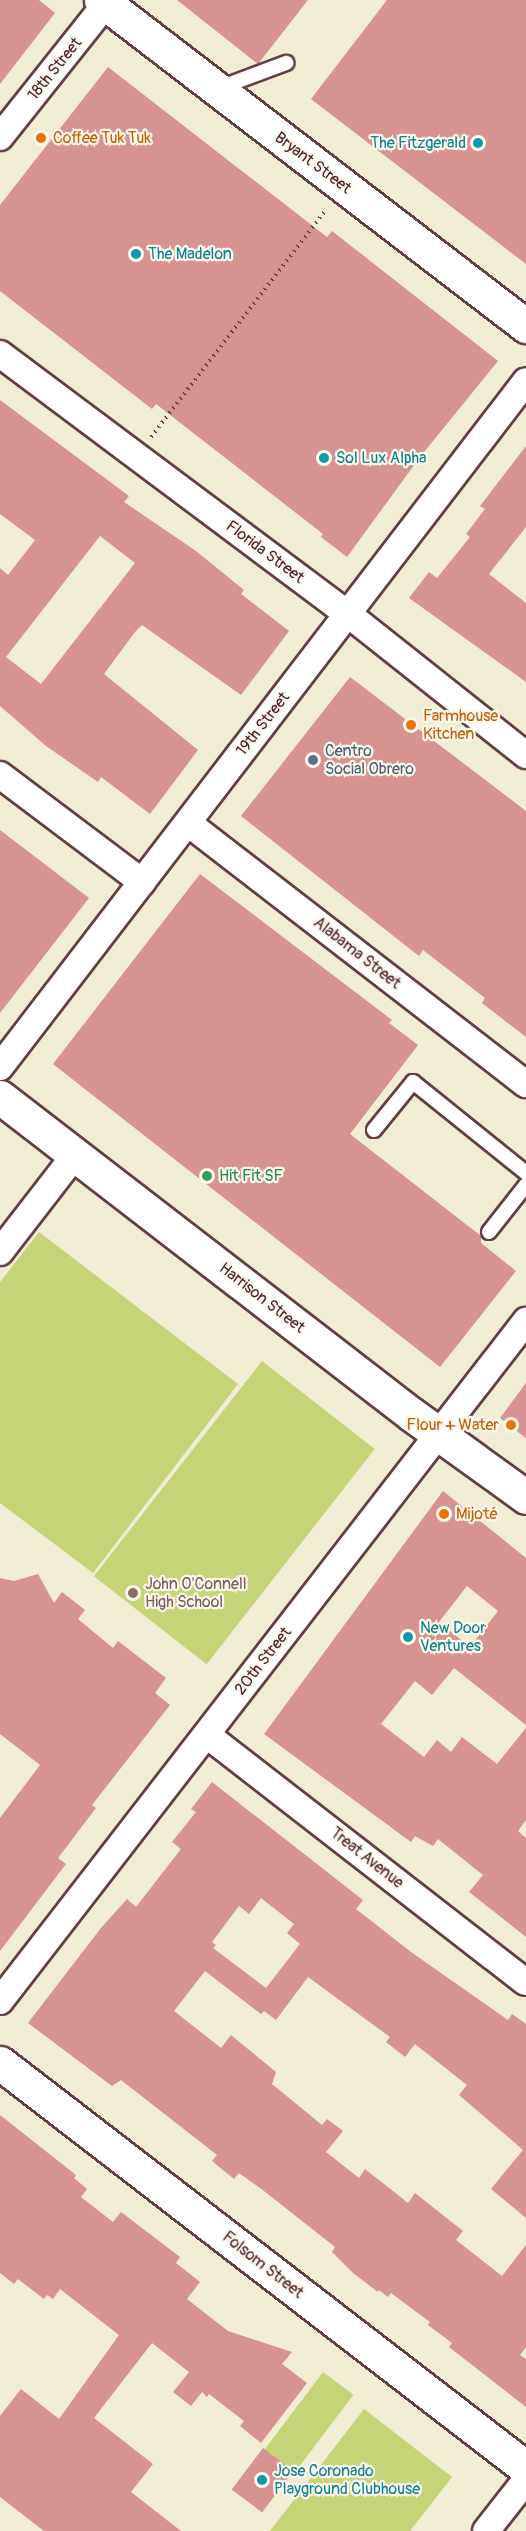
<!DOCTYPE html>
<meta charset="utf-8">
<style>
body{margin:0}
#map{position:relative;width:526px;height:2531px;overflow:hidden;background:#f1ecd4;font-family:Pangolin,sans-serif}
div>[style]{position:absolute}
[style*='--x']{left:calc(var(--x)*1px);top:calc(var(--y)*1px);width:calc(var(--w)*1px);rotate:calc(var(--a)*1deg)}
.green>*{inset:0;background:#c4d477;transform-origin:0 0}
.building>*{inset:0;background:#d69391;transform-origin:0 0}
.path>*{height:4px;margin-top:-2px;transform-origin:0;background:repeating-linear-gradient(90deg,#633e44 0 1.5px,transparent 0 6px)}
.roads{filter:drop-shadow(2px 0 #633e44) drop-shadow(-2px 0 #633e44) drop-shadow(0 2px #633e44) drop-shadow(0 -2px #633e44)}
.service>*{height:14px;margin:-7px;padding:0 7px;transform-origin:7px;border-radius:7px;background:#fff}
.minor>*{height:26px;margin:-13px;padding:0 13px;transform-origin:13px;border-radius:13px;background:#fff}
.tertiary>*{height:33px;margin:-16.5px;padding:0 16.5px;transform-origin:16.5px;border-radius:16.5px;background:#fff}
.dots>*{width:16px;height:16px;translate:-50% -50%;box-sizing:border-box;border:3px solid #fbf7ec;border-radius:50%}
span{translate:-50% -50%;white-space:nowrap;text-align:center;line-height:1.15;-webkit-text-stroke:4.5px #fbf7ec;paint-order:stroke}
.street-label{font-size:16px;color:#4a1f2b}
.food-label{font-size:16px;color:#c56008}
.left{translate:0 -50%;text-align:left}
.right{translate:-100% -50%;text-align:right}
.culture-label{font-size:16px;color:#0d838f}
.service-label{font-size:16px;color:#4e5e75}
.leisure-label{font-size:16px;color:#27864d}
.education-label{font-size:16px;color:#785e54}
</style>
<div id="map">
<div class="green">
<i style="clip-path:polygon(39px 1232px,238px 1384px,93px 1573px,0 1503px,0 1282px)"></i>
<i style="left:262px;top:1361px;width:143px;height:273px;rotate:38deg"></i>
<i style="left:323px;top:2372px;width:38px;height:97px;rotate:37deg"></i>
<i style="clip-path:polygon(364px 2409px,452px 2477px,410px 2531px,270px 2531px)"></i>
</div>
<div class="building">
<i style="clip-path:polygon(0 0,39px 0,55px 13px,0 84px)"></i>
<i style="clip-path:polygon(177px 0,308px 0,258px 64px)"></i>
<i style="clip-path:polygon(387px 0,526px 0,526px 264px,311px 99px)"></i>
<i style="clip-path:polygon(108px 67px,327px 237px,332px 231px,498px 361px,420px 457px,347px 557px,321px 537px,323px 534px,156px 404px,152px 409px,0 291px,0 205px)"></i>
<i style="clip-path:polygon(evenodd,0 400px,129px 496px,124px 502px,196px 551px,244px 590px,241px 594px,289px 631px,241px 695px,142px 625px,135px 632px,104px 674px,198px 750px,150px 814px,101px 777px,98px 782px,46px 746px,0 706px,0 568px,8px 575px,35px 540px,0 514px,0 400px,100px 536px,135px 563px,41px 684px,6px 657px,100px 536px)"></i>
<i style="clip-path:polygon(526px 446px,526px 527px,489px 574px,526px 603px,526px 682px,409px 598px,429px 572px,437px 578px,470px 537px,466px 534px,485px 509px,480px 506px)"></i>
<i style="clip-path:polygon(350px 677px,526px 811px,526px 1037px,482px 1003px,485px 998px,423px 950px,419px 956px,241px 816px)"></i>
<i style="clip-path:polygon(0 830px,89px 898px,0 1013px)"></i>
<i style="clip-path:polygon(200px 874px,392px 1020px,389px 1023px,418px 1045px,350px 1134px,481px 1236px,481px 1243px,516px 1271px,440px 1367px,53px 1064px)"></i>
<i style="clip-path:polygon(526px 1383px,526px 1438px,500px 1418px)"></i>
<i style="clip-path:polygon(evenodd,443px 1491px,526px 1558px,526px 1725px,454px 1668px,432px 1695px,415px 1681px,381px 1724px,424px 1757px,437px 1740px,451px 1752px,462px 1737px,497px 1764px,526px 1728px,526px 1820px,518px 1831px,526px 1838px,526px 1937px,469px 1892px,483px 1875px,438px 1839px,433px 1846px,415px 1836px,411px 1842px,264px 1734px,443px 1491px,467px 1586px,498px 1611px,470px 1647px,439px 1622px,467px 1586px)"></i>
<i style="clip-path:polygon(38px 1574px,54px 1603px,62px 1592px,85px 1610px,78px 1619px,113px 1648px,118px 1641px,166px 1678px,155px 1693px,170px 1705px,92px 1805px,96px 1808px,58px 1858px,66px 1864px,0 1951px,0 1818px,40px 1765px,0 1734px,0 1578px,14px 1581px)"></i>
<i style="clip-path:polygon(evenodd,212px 1782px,363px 1900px,356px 1909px,411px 1952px,508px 2020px,512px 2014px,526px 2024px,526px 2218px,491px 2189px,523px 2150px,459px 2095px,467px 2085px,415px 2044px,405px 2057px,386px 2042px,390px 2037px,308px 1977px,276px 2020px,264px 2011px,261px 2014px,205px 1971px,174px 2011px,221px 2048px,231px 2035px,276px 2072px,272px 2084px,283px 2093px,322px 2125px,327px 2119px,343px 2131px,326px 2152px,359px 2178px,365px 2169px,408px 2203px,415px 2193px,463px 2231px,456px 2240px,502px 2276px,526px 2245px,526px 2347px,520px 2355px,526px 2359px,526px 2407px,449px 2347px,452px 2343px,428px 2325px,430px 2322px,391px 2293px,388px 2297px,379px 2290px,378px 2292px,353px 2273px,332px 2252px,335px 2247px,264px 2191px,239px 2173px,234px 2179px,212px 2161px,217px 2155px,121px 2080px,112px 2086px,28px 2023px,101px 1928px,127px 1899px,136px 1907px,181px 1849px,172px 1842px,196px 1812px,191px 1809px,212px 1782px,261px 1898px,294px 1924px,287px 1933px,300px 1944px,266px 1988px,213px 1948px,216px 1945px,212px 1942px,239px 1906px,249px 1914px,261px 1898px)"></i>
<i style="clip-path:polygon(0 2115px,76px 2175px,74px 2178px,87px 2189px,81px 2197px,113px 2222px,121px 2212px,180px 2257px,176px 2263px,200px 2282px,187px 2299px,228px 2331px,292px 2352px,282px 2364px,307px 2383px,261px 2443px,240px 2426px,244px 2421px,209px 2394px,207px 2397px,202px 2392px,191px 2406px,173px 2392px,189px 2372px,152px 2343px,94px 2418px,153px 2464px,131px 2492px,181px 2531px,44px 2531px,0 2497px,0 2416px,21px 2389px,59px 2419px,119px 2335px,60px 2289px,53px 2299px,47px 2295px,44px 2299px,18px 2279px,14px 2284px,0 2273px)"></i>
<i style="left:263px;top:2448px;width:38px;height:52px;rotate:37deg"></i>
</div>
<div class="path">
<i style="--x:151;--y:437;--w:287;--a:-52.4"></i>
</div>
<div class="roads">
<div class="service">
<i style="--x:219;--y:88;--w:72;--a:-20.5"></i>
<i style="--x:374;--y:1130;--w:62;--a:-50.9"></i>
<i style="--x:413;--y:1082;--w:145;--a:38.8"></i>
<i style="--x:489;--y:1232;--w:60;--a:-51.8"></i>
</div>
<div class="minor">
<i style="--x:0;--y:137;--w:175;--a:-51.5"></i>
<i style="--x:0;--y:354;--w:434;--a:36.8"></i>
<i style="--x:348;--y:614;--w:227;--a:38.4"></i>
<i style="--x:0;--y:775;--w:178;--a:37"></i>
<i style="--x:188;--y:823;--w:427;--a:37.7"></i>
<i style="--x:0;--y:1067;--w:864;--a:-52.52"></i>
<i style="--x:0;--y:1252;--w:123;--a:-52.3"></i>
<i style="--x:207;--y:1735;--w:403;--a:37.8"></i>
<i style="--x:0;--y:2001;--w:860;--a:-52.28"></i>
<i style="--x:486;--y:2531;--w:65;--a:-51.9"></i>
</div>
<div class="tertiary">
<i style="--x:101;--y:0;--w:536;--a:37.49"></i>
<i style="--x:0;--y:1097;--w:519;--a:37.64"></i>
<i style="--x:411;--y:1414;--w:142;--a:35.8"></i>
<i style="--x:0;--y:2063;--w:664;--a:37.59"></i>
</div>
</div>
<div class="dots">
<i style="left:41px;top:138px;background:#e8710a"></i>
<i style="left:478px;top:143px;background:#0f9aa8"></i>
<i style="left:136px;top:254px;background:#0f9aa8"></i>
<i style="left:324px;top:458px;background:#0f9aa8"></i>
<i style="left:411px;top:725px;background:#e8710a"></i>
<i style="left:313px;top:760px;background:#5c6f8a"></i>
<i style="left:207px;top:1176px;background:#2e9e5b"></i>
<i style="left:511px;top:1425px;background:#e8710a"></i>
<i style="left:444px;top:1514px;background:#e8710a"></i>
<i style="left:133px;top:1593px;background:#8d6e63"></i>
<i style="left:408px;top:1637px;background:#0f9aa8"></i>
<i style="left:262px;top:2480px;background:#0f9aa8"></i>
</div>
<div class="street-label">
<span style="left:55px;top:69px;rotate:-51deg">18th Street</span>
<span style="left:313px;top:163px;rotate:37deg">Bryant Street</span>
<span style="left:265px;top:552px;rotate:37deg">Florida Street</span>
<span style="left:263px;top:724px;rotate:-52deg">19th Street</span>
<span style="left:357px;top:953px;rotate:38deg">Alabama Street</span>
<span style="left:262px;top:1298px;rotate:38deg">Harrison Street</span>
<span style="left:263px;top:1661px;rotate:-52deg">20th Street</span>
<span style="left:367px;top:1858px;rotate:38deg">Treat Avenue</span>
<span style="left:263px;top:2265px;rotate:38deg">Folsom Street</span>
</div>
<div class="food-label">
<span class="left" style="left:53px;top:138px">Coffee Tuk Tuk</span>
<span class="left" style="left:423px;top:725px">Farmhouse<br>Kitchen</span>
<span class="right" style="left:499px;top:1425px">Flour + Water</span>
<span class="left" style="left:456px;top:1514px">Mijoté</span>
</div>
<div class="culture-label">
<span class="right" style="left:466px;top:143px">The Fitzgerald</span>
<span class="left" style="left:148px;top:254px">The Madelon</span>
<span class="left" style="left:336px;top:458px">Sol Lux Alpha</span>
<span class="left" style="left:420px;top:1637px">New Door<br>Ventures</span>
<span class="left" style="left:274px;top:2480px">Jose Coronado<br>Playground Clubhouse</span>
</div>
<div class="service-label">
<span class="left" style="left:325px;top:760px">Centro<br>Social Obrero</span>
</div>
<div class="leisure-label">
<span class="left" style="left:219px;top:1176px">Hit Fit SF</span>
</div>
<div class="education-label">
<span class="left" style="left:145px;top:1593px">John O'Connell<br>High School</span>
</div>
</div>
